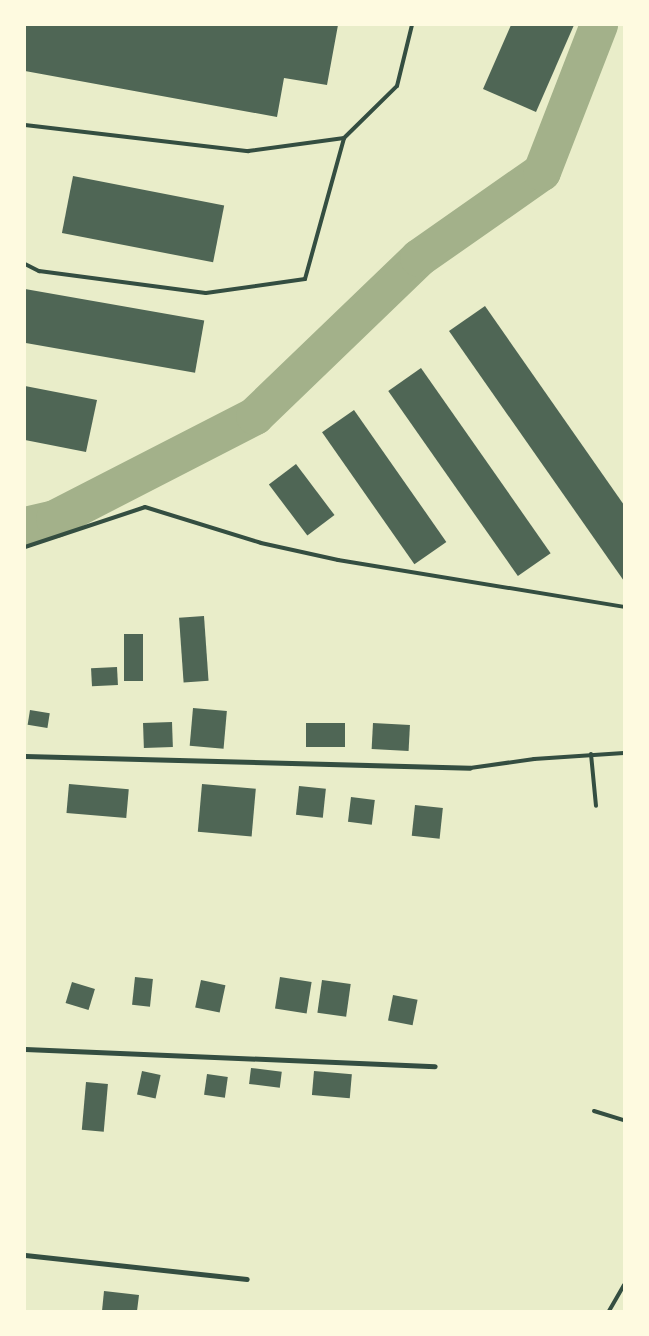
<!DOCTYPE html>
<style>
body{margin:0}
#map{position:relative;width:649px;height:1336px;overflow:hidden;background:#e9edc9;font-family:"Open Sans",sans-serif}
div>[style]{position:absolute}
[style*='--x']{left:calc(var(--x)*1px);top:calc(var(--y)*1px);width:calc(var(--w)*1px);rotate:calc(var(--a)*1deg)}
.river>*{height:38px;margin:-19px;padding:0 19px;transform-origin:19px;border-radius:19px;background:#a3b18a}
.building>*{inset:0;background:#4f6655;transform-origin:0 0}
.service>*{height:4px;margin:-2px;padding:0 2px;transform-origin:2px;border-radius:2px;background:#344e41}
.minor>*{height:5px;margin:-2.5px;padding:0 2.5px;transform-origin:2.5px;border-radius:2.5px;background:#344e41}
span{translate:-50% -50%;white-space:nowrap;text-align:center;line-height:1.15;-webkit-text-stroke:5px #fefae0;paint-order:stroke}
.frame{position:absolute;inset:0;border:26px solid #fefae0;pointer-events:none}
</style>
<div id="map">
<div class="river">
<i style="--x:25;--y:526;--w:31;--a:-13"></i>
<i style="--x:55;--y:519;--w:225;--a:-27.2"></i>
<i style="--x:255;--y:416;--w:228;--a:-43.9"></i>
<i style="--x:419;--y:258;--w:150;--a:-35"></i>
<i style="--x:542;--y:172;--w:158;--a:-68.8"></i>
</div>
<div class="building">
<i style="clip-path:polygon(25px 25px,338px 25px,327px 85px,284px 78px,277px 117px,25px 71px)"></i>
<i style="clip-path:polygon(511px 25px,574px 25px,536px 112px,483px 89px)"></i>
<i style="left:73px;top:176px;width:154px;height:58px;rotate:11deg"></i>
<i style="left:25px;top:289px;width:182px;height:53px;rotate:10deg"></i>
<i style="clip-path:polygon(485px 306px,624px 505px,624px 581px,449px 331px)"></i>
<i style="left:421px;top:368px;width:226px;height:40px;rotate:55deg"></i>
<i style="clip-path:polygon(25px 386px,97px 400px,86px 452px,25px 440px)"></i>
<i style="left:354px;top:410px;width:161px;height:39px;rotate:55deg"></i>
<i style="left:296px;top:464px;width:64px;height:34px;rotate:53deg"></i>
<i style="left:204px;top:616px;width:65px;height:25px;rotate:86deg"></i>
<i style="left:124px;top:634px;width:19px;height:47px"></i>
<i style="left:117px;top:667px;width:18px;height:26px;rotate:87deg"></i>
<i style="left:193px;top:708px;width:34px;height:38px;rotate:5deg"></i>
<i style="left:30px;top:710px;width:20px;height:15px;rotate:9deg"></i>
<i style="left:172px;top:722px;width:25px;height:29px;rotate:88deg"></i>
<i style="left:306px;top:723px;width:39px;height:24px"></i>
<i style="left:373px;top:723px;width:37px;height:26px;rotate:3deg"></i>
<i style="left:69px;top:784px;width:60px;height:29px;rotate:5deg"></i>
<i style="left:202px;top:784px;width:54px;height:48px;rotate:5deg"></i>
<i style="left:299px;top:786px;width:27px;height:29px;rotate:6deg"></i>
<i style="left:351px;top:797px;width:24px;height:25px;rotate:7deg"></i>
<i style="left:415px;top:805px;width:28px;height:31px;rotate:6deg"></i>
<i style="left:135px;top:977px;width:18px;height:28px;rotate:6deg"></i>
<i style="left:280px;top:977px;width:32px;height:32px;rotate:9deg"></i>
<i style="left:201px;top:980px;width:25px;height:28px;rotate:12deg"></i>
<i style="left:322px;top:980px;width:29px;height:33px;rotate:8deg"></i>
<i style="left:72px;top:982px;width:24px;height:22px;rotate:17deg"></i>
<i style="left:393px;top:995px;width:25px;height:26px;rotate:11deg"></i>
<i style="left:251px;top:1068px;width:31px;height:16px;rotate:7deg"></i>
<i style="left:142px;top:1071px;width:19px;height:24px;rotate:12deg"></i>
<i style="left:314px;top:1071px;width:38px;height:24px;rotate:5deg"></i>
<i style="left:207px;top:1074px;width:21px;height:21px;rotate:8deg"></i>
<i style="left:86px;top:1082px;width:22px;height:48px;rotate:5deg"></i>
<i style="clip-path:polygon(104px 1291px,139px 1295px,137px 1311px,102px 1311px)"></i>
</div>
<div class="service">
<i style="--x:25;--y:125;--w:225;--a:6.7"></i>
<i style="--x:248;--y:151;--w:97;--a:-7.7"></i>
<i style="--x:344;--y:138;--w:74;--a:-44.5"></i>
<i style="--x:397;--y:86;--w:63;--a:-76.2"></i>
<i style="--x:25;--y:264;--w:16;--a:27"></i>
<i style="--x:39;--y:271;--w:168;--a:7.5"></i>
<i style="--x:206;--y:293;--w:100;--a:-8"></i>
<i style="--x:305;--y:279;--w:146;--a:-74.5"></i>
<i style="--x:25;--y:547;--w:126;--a:-18.4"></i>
<i style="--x:145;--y:507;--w:121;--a:17.2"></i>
<i style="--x:261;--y:543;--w:79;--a:12.4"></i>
<i style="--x:338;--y:560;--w:290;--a:9.3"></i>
<i style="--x:591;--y:754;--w:52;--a:84.5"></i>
<i style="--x:470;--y:768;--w:65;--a:-8"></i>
<i style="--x:534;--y:759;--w:90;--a:-3.8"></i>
<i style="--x:594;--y:1111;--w:31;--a:17"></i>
<i style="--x:609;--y:1311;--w:30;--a:-60"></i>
</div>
<div class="minor">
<i style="--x:25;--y:756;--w:445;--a:1.5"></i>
<i style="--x:25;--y:1049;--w:410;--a:2.4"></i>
<i style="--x:25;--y:1255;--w:223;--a:6.2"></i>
</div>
<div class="frame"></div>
</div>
